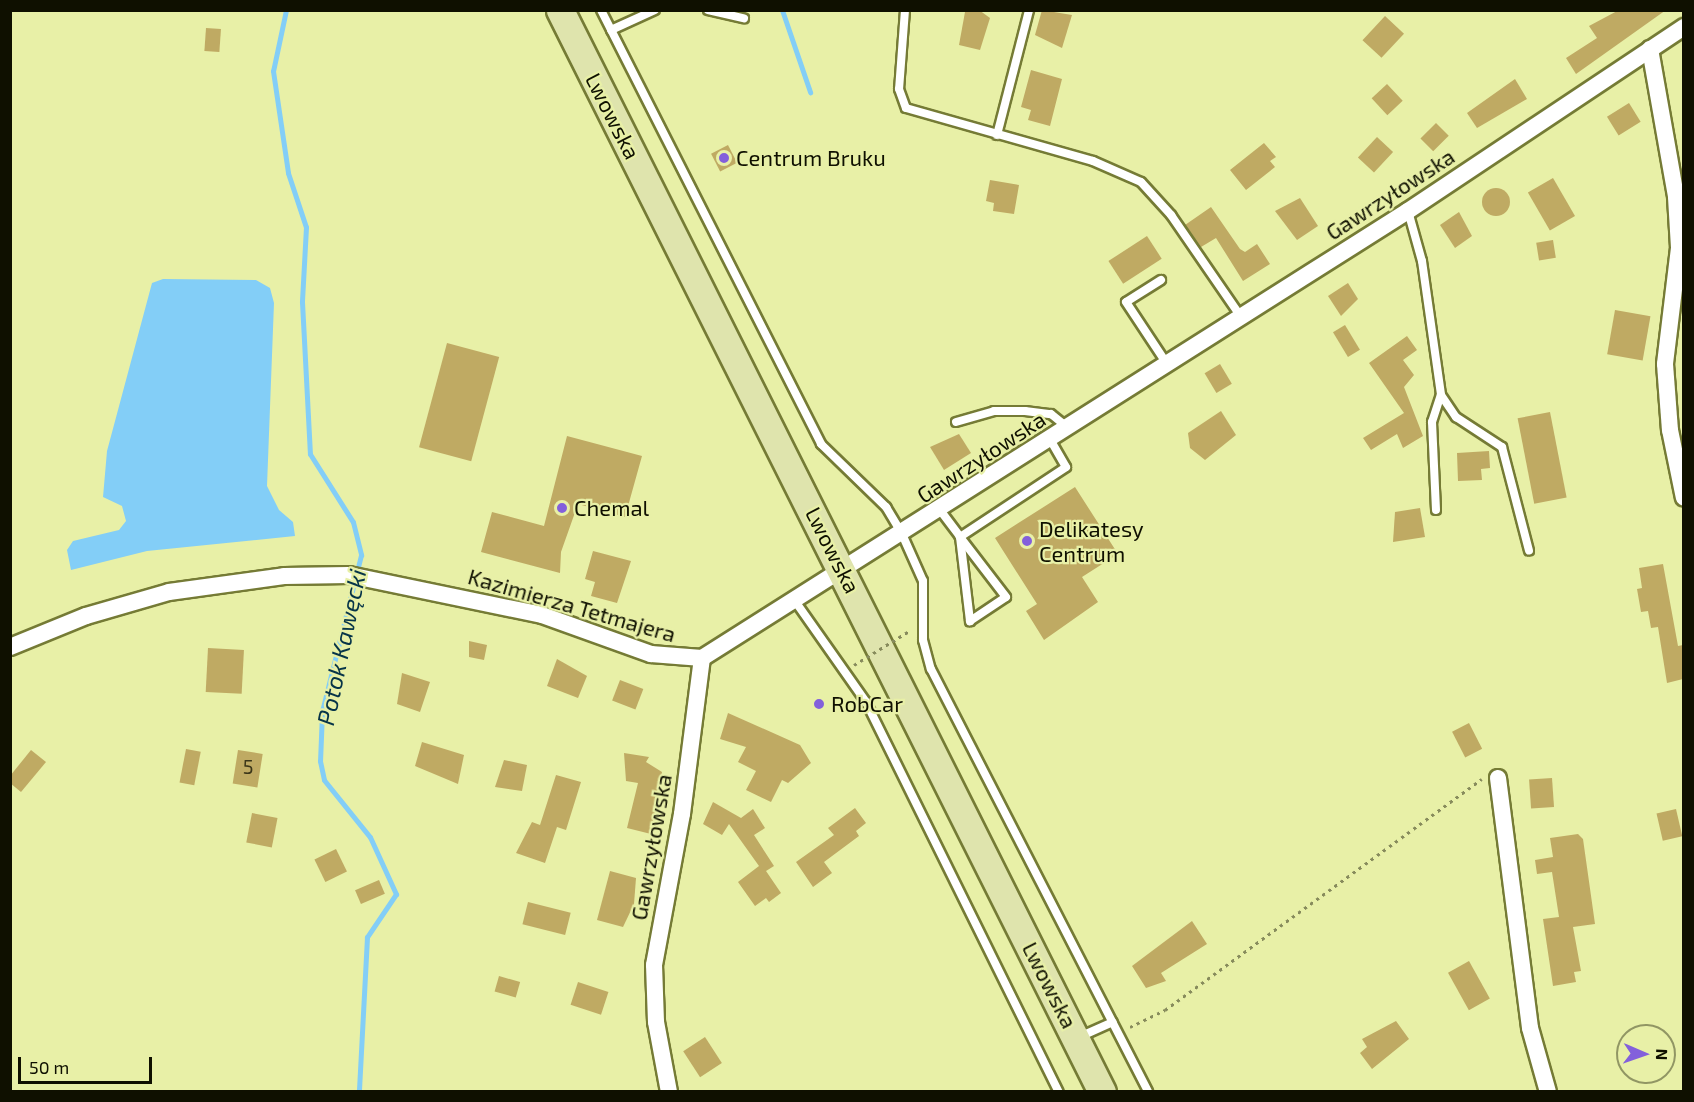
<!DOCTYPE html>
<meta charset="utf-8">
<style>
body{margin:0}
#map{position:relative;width:1694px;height:1102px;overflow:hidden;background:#e8f0a7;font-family:"Exo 2",sans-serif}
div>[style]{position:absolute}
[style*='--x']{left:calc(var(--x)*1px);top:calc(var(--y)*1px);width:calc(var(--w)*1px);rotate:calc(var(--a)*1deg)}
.water>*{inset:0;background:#83cef7}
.stream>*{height:5px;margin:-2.5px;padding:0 2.5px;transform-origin:2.5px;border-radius:2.5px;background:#83cef7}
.building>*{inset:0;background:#bfaa63;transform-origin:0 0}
.round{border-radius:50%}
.path>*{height:3px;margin-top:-1.5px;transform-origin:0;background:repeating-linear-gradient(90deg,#878b5c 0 3px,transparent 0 7.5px)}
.roads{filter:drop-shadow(2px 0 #757b35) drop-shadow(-2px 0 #757b35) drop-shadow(0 2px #757b35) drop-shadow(0 -2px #757b35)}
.lane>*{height:8px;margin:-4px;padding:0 4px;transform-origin:4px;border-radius:4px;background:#fff}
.street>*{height:16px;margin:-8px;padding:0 8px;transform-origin:8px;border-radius:8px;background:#fff}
.primary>*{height:27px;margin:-13.5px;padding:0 13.5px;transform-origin:13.5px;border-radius:13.5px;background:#dfe4ad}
.path-bridge>*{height:3px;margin-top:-1.5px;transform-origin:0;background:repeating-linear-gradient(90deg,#878b5c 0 3px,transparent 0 7.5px)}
.dots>*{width:16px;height:16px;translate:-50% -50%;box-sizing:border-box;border:3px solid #e8f0a7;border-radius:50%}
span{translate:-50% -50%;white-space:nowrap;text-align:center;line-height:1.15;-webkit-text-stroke:4.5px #e8f0a7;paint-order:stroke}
.number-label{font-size:20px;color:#3b3619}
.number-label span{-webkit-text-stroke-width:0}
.street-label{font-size:22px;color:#0f1000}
.poi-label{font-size:22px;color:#0f1000}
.left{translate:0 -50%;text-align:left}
.water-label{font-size:24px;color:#063448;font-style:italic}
.frame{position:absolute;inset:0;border:12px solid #0f1000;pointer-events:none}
.north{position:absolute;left:1616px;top:1024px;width:60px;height:60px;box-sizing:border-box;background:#e8f0a7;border:2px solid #919664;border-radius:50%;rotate:92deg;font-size:16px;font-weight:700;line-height:24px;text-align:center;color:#0f1000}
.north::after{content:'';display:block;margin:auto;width:21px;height:27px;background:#8360db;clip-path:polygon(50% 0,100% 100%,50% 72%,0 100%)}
.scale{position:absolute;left:18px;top:1057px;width:134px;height:27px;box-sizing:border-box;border:3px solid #0f1000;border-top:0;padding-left:8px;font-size:18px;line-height:21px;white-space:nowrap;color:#0f1000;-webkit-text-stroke:4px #e8f0a7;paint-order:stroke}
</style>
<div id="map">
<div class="water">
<i style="clip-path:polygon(163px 279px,256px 280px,270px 288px,274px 303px,267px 486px,279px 510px,293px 522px,295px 536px,147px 551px,71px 570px,67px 550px,73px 541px,119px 530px,126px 521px,122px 506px,103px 497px,107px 451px,152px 283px)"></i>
</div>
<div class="stream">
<i style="--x:286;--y:10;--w:62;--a:102"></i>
<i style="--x:273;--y:71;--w:103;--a:81.6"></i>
<i style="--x:288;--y:173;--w:57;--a:71.6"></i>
<i style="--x:306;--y:227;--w:75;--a:93.1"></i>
<i style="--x:302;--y:302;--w:152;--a:87"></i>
<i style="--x:310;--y:454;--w:80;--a:57.7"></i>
<i style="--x:353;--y:522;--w:34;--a:76"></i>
<i style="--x:361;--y:555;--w:162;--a:104"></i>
<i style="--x:322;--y:712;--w:49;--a:92.3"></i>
<i style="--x:320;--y:761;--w:19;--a:78"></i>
<i style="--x:324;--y:780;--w:73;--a:51.1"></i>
<i style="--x:370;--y:837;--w:63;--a:65.5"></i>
<i style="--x:396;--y:894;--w:52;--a:124"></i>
<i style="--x:367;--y:937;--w:155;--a:93"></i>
<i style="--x:782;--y:10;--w:87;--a:71.1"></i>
</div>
<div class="building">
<i style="clip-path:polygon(979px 10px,990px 18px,980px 50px,959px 45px,965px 12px)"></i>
<i style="clip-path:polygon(1042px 10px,1072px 15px,1062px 48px,1035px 35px)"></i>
<i style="clip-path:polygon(1619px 10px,1666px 10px,1576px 74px,1566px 58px,1597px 38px,1589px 26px)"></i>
<i style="left:1385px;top:16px;width:26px;height:33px;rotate:43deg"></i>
<i style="left:206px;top:28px;width:15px;height:23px;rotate:4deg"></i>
<i style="clip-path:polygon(1031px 70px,1062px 79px,1050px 126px,1028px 120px,1031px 110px,1021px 107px)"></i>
<i style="clip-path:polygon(1515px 79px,1527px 99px,1477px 128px,1467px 113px)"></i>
<i style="left:1387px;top:84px;width:23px;height:21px;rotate:47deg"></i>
<i style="left:1629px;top:103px;width:22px;height:26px;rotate:58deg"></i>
<i style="left:1436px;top:123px;width:18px;height:22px;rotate:45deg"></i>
<i style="left:1377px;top:137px;width:22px;height:28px;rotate:43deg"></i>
<i style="clip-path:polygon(1264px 143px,1276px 157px,1270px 161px,1275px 167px,1246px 190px,1230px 170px)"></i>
<i style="left:728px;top:145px;width:20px;height:19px;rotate:63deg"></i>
<i style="left:1553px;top:178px;width:44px;height:29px;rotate:60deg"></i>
<i style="clip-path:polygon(990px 180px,1019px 185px,1014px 214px,993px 211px,994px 203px,986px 201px)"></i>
<i class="round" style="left:1482px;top:188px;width:28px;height:28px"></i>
<i style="clip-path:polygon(1300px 198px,1318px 226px,1297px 240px,1275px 211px)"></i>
<i style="clip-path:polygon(1211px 207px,1240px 249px,1245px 252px,1257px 244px,1270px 264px,1243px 281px,1216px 238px,1201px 247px,1185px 225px)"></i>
<i style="clip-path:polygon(1459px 212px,1472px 236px,1455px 248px,1440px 225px)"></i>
<i style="left:1147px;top:236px;width:27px;height:46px;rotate:57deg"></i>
<i style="left:1553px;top:240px;width:18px;height:17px;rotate:81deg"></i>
<i style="clip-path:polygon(1348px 283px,1358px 299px,1341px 316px,1328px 296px)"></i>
<i style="left:1615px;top:310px;width:36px;height:45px;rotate:10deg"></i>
<i style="left:1345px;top:325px;width:29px;height:14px;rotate:59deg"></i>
<i style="clip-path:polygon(1407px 336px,1417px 350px,1403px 360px,1414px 375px,1404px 387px,1423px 436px,1403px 448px,1397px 434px,1371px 450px,1363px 438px,1404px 413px,1369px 363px)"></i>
<i style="left:447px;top:343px;width:54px;height:108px;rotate:15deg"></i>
<i style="left:1220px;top:364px;width:23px;height:18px;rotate:59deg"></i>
<i style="clip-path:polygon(1221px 411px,1236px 435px,1205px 460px,1190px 448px,1188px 433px)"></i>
<i style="left:1550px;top:412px;width:87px;height:33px;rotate:79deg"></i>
<i style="clip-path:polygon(959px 434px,971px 453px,944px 470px,930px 447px)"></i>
<i style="clip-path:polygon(567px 436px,642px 456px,625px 517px,578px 504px,561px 552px,560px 573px,481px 552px,492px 512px,544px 526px)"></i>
<i style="clip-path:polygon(1489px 451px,1490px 468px,1481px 469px,1482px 480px,1458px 481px,1457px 453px)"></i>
<i style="clip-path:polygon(1075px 487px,1118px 554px,1082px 577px,1098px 602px,1044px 640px,1026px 611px,1037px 604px,995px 538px)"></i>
<i style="clip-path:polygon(1420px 508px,1425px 537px,1393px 542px,1395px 512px)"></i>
<i style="clip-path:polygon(593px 551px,631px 561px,617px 603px,591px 596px,595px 582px,585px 579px)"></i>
<i style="clip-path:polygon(1663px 564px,1678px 646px,1683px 645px,1683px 679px,1667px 683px,1658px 627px,1651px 628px,1648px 611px,1641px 612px,1637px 589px,1642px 588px,1639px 568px)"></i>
<i style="clip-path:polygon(469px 641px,487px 645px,484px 660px,469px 657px)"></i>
<i style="left:208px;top:648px;width:36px;height:44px;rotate:3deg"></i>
<i style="clip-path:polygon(557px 659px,587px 676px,578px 698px,547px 686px)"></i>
<i style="clip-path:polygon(402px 673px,430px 682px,420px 712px,397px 704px)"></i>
<i style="left:620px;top:680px;width:25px;height:22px;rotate:21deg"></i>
<i style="clip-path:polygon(728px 713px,800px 745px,811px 763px,788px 783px,782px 780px,771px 802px,746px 790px,756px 771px,738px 762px,746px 747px,720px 739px)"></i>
<i style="left:1469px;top:723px;width:29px;height:19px;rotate:63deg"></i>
<i style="clip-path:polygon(422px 742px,464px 755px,458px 784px,415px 766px)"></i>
<i style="left:186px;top:749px;width:15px;height:34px;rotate:11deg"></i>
<i style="clip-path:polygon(31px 750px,46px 762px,21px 792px,10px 783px,10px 776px)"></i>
<i style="left:238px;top:750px;width:25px;height:34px;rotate:9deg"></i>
<i style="clip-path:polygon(624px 753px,649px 757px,646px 762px,662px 772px,651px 834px,627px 828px,638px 783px,626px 781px)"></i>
<i style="clip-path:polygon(504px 760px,527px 765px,522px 791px,495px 787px)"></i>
<i style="clip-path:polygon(556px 775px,581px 782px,566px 830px,557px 827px,545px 863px,516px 853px,532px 822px,540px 825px)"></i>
<i style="left:1552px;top:778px;width:29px;height:23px;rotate:86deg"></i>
<i style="clip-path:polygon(713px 802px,741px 818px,753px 809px,765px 828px,754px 835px,774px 866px,766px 871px,781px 893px,769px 902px,766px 898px,755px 906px,738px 882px,759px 866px,729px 824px,722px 835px,703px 824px)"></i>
<i style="clip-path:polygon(855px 808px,866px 823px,856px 831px,859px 836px,824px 862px,832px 873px,813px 887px,796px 862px,834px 835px,828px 828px)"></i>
<i style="left:1676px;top:809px;width:28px;height:20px;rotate:77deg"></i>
<i style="left:252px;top:813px;width:26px;height:30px;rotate:11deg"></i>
<i style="clip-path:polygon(1578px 834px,1583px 839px,1595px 924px,1573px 927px,1581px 971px,1574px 972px,1576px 982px,1553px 986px,1543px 919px,1559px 917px,1552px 872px,1537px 874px,1535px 860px,1553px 857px,1550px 838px)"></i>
<i style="left:336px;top:849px;width:25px;height:24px;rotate:64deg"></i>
<i style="clip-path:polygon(610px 871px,636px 878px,634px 904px,623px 927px,597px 920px)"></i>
<i style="left:379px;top:880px;width:15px;height:26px;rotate:67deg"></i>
<i style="left:528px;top:902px;width:44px;height:23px;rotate:14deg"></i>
<i style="clip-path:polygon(1192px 921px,1207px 944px,1161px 973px,1166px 981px,1146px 988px,1132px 966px)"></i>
<i style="left:1469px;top:961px;width:43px;height:24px;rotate:61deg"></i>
<i style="left:499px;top:976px;width:22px;height:16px;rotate:16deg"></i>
<i style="left:578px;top:982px;width:32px;height:24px;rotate:18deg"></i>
<i style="clip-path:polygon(1396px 1021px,1409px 1039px,1372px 1069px,1360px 1053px,1367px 1047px,1362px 1039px)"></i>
<i style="left:705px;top:1037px;width:31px;height:26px;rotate:57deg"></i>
</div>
<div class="path">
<i style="--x:1130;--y:1027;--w:39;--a:-26"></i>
<i style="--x:1165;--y:1010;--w:392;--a:-36.1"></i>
</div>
<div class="roads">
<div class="lane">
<i style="--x:601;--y:10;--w:487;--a:63.1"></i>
<i style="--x:821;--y:444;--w:91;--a:44.1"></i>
<i style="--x:886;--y:507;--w:31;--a:59"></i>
<i style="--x:902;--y:534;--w:51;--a:65.9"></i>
<i style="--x:923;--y:581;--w:59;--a:90"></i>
<i style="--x:923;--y:640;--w:30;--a:75"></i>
<i style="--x:931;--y:669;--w:475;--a:62.8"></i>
<i style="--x:708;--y:10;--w:37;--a:13"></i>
<i style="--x:905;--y:10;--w:79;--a:94.3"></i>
<i style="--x:899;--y:89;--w:20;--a:70"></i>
<i style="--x:906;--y:108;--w:194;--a:15.8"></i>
<i style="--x:1093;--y:161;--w:52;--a:23.6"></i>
<i style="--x:1141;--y:182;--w:45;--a:47.7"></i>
<i style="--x:1171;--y:215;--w:124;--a:55.5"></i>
<i style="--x:611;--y:30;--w:48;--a:-24.4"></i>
<i style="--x:997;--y:135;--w:129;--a:-75.6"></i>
<i style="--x:1408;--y:211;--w:52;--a:74.4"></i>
<i style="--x:1422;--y:261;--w:135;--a:81.9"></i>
<i style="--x:1441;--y:395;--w:27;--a:56"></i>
<i style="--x:1456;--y:417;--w:55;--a:33.1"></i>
<i style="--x:1502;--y:447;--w:107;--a:75.4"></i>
<i style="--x:1161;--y:280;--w:41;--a:147.8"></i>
<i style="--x:1126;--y:302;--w:74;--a:56.5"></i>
<i style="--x:956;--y:422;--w:40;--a:-16"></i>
<i style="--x:994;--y:411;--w:31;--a:0"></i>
<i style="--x:1025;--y:411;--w:26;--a:7"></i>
<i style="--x:1051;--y:414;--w:22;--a:39"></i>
<i style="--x:940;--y:510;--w:34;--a:53"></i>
<i style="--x:960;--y:537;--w:85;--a:83.2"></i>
<i style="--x:970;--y:621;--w:43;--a:-33.7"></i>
<i style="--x:1006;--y:597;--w:76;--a:-127.5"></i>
<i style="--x:960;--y:537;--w:127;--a:-33.4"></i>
<i style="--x:1066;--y:467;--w:32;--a:-120"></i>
<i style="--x:1436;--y:510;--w:88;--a:-92.6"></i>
<i style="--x:1432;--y:422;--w:28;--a:-72"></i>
<i style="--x:795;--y:601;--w:123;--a:54.9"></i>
<i style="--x:866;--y:702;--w:435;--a:63.7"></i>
<i style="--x:1077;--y:1038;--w:39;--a:-24"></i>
</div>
<div class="street">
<i style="--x:1650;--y:49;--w:150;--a:80"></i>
<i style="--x:1676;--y:197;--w:51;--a:86.6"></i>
<i style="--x:1679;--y:248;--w:117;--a:96.9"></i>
<i style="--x:1665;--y:364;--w:66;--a:85.7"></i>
<i style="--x:1670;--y:430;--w:69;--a:78.4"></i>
<i style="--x:10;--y:647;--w:82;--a:-22.2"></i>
<i style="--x:86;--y:616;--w:86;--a:-16.1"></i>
<i style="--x:169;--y:592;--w:116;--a:-7.9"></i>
<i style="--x:284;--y:576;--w:65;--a:-0.9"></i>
<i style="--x:349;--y:575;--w:197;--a:11.7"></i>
<i style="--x:542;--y:615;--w:116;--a:19.7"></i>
<i style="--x:651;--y:654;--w:51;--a:4.5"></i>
<i style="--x:1498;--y:778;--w:252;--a:82.7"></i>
<i style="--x:1530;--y:1028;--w:66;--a:74.3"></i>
<i style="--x:669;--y:1092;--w:71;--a:-100.5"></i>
<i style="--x:656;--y:1022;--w:57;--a:-92"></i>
<i style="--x:654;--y:965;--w:154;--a:-79.5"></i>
<i style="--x:682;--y:814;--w:157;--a:-82.7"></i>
<i style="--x:702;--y:658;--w:836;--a:-32.34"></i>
<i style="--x:1408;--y:211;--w:332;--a:-33.7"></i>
</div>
<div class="primary">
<i style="--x:560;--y:10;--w:1210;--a:63.39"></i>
</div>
</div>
<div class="path-bridge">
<i style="--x:854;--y:665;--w:67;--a:-31.6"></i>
</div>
<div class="dots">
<i style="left:724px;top:158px;background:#8360db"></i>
<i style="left:562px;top:508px;background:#8360db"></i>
<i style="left:1027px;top:541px;background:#8360db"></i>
<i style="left:819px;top:704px;background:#8360db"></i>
</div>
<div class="number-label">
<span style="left:248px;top:766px">5</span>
</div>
<div class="street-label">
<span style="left:613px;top:116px;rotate:63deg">Lwowska</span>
<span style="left:1390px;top:194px;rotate:-33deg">Gawrzyłowska</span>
<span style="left:981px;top:457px;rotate:-33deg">Gawrzyłowska</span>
<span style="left:833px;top:550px;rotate:63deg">Lwowska</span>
<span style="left:572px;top:605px;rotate:16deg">Kazimierza Tetmajera</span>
<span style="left:651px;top:847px;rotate:-80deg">Gawrzyłowska</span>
<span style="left:1050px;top:985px;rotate:63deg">Lwowska</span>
</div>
<div class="poi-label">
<span class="left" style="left:736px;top:158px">Centrum Bruku</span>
<span class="left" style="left:574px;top:508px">Chemal</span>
<span class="left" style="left:1039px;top:541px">Delikatesy<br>Centrum</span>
<span class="left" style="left:831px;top:704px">RobCar</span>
</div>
<div class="water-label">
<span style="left:341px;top:647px;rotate:-78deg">Potok Kawęcki</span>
</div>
<div class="frame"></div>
<div class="north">N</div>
<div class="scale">50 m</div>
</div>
